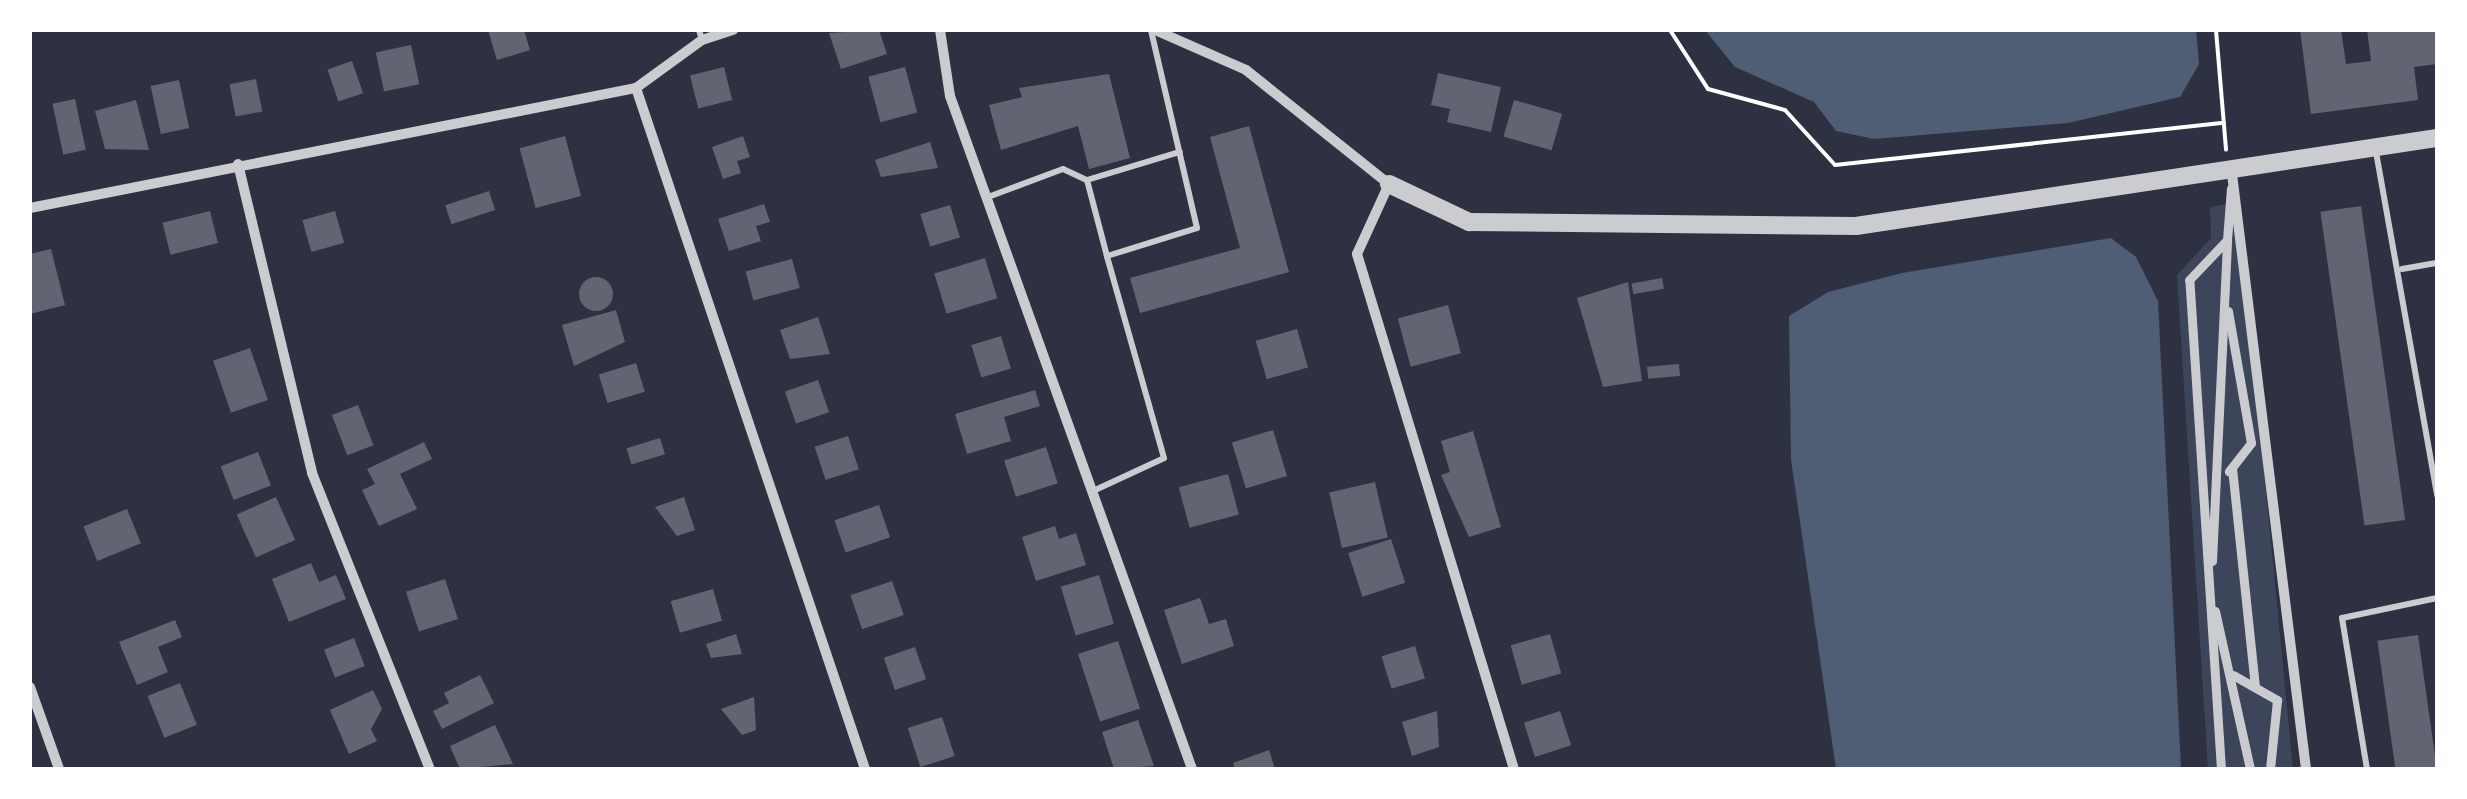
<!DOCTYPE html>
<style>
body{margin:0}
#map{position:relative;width:2467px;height:799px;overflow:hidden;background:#2d3142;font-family:Overpass,sans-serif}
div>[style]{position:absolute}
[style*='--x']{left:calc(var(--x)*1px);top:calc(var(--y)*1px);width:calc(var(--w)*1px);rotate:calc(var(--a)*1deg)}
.green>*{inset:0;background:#3c4559}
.water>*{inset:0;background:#4f5d75}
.building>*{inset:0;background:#626471;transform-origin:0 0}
.round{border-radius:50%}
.path>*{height:4px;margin:-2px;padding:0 2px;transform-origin:2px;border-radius:2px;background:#fff}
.service>*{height:6px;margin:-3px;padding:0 3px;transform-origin:3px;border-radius:3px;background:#caccd0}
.pedestrian>*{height:9px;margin:-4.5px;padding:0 4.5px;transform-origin:4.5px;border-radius:4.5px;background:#caccd0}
.minor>*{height:10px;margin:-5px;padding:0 5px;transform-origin:5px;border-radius:5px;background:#caccd0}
.tertiary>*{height:18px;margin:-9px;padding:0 9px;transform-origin:9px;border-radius:9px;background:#caccd0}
span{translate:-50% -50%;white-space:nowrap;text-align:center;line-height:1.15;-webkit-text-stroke:8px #fff;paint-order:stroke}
.frame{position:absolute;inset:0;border:32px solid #fff;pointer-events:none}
</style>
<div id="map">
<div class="green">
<i style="clip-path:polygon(2238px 202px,2293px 769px,2208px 769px,2177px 275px,2211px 238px,2210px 207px)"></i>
</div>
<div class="water">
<i style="clip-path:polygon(1705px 30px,2196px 30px,2199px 64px,2180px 97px,2068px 123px,1874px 139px,1836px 131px,1814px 102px,1735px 67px)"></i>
<i style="clip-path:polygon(2111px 238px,2136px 257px,2158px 301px,2181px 769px,1836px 769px,1791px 460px,1789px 316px,1828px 292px,1902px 273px)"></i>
</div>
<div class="building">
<i style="clip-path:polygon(488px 30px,524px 30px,530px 50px,497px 60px)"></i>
<i style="clip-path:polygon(879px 30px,887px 54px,841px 69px,829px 33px)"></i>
<i style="clip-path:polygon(2300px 30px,2341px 30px,2346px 64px,2371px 61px,2367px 30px,2437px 30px,2437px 64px,2414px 67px,2418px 100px,2311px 114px)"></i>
<i style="left:411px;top:45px;width:40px;height:36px;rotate:78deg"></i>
<i style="left:352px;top:61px;width:34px;height:26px;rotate:71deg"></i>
<i style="left:724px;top:67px;width:34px;height:35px;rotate:76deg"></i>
<i style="left:905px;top:67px;width:47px;height:38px;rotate:75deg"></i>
<i style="clip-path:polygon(1438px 73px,1501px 87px,1491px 132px,1447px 122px,1450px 109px,1431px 105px)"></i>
<i style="clip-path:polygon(1109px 74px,1130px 158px,1089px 169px,1078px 126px,1001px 150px,989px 105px,1022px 97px,1019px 88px)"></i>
<i style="left:256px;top:79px;width:33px;height:27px;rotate:79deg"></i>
<i style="left:179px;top:80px;width:49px;height:29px;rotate:78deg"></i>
<i style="left:75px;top:99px;width:52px;height:23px;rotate:78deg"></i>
<i style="clip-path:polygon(136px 100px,149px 150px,105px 149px,95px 111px)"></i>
<i style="left:1514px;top:100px;width:50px;height:38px;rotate:16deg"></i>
<i style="clip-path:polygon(1249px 126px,1289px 272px,1140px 313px,1130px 278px,1240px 248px,1210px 137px)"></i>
<i style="left:565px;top:136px;width:62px;height:47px;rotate:75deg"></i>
<i style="clip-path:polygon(743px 136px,750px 157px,737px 161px,741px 173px,723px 179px,712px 147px)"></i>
<i style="clip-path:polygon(930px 142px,938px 168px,881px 177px,875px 160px)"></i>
<i style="left:489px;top:191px;width:20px;height:46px;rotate:72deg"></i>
<i style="clip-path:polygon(764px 204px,770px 222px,756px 226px,761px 241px,729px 251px,718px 219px)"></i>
<i style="left:950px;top:205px;width:34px;height:31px;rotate:73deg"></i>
<i style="left:2361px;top:206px;width:317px;height:41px;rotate:82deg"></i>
<i style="left:210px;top:211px;width:33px;height:49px;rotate:76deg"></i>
<i style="left:335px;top:211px;width:33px;height:34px;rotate:74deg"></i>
<i style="clip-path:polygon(51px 249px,65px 305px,30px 314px,30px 254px)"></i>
<i style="left:985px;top:258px;width:42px;height:53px;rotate:73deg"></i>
<i style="left:792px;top:259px;width:30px;height:48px;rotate:75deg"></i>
<i class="round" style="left:579px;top:277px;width:34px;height:34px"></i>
<i style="left:1662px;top:278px;width:11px;height:31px;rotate:80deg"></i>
<i style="clip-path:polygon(1628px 282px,1642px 381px,1603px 387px,1577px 298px)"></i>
<i style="left:1448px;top:305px;width:50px;height:52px;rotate:75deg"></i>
<i style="clip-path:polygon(616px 310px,625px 342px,574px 366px,562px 325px)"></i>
<i style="clip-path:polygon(818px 317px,830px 354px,790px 359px,780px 330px)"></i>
<i style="left:1297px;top:329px;width:40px;height:43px;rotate:74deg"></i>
<i style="left:1001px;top:336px;width:34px;height:31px;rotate:73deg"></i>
<i style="left:250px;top:348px;width:55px;height:39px;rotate:71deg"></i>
<i style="left:636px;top:363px;width:30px;height:39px;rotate:73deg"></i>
<i style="left:1679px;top:364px;width:12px;height:32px;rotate:85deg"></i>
<i style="left:818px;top:380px;width:34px;height:35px;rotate:71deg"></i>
<i style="clip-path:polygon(1035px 390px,1040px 406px,1004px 417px,1011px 441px,967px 454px,955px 414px)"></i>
<i style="left:358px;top:405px;width:43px;height:28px;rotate:69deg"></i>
<i style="left:1273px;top:430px;width:48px;height:43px;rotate:73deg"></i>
<i style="clip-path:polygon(1473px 431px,1501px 527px,1469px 537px,1441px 475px,1450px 472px,1441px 441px)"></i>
<i style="left:848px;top:436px;width:35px;height:35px;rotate:72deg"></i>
<i style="left:660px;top:438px;width:17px;height:35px;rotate:73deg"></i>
<i style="clip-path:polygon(424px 442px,432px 459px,400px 474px,417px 509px,379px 526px,362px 490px,375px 484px,367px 469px)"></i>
<i style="left:1046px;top:447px;width:38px;height:44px;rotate:72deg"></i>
<i style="left:258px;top:452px;width:36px;height:40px;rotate:69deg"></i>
<i style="left:1228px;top:474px;width:42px;height:51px;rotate:75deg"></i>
<i style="left:1375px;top:482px;width:57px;height:47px;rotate:77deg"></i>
<i style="left:276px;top:497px;width:47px;height:43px;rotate:66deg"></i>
<i style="clip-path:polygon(684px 497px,695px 530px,677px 536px,655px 507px)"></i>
<i style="left:879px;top:505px;width:34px;height:47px;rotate:71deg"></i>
<i style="left:127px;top:509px;width:37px;height:47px;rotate:68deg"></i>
<i style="clip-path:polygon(1055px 526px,1059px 539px,1076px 533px,1086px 565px,1036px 581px,1022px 537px)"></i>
<i style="left:1391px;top:539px;width:46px;height:45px;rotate:72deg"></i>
<i style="clip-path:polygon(311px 563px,319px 582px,336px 575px,346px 599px,289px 622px,272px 579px)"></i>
<i style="left:1099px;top:575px;width:51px;height:40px;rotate:73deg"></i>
<i style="left:445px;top:579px;width:42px;height:41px;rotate:72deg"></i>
<i style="left:892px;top:581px;width:36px;height:44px;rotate:71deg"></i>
<i style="left:713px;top:589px;width:33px;height:44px;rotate:74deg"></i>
<i style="clip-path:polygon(1200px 598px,1209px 624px,1226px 619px,1234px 646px,1182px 664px,1164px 610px)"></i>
<i style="clip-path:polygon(175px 620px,182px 637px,158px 647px,168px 672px,137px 685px,119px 642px)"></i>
<i style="clip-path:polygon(736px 634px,742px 654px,711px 658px,706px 644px)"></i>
<i style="left:1550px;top:634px;width:41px;height:41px;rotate:74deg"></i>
<i style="left:2418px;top:635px;width:135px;height:41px;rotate:82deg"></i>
<i style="left:354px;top:638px;width:30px;height:32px;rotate:69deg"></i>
<i style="left:1118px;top:641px;width:71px;height:42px;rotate:72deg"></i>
<i style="left:1415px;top:646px;width:34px;height:35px;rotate:73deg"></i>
<i style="left:915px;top:647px;width:34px;height:33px;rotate:71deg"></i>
<i style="clip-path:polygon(480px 675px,494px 703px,442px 729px,433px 711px,449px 703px,444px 693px)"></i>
<i style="left:180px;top:683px;width:45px;height:35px;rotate:68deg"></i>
<i style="clip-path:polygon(373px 690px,382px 709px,371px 729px,377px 741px,349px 754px,330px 710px)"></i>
<i style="clip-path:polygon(754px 697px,756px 730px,742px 735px,721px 709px)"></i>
<i style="clip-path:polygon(1437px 711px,1439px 747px,1412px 756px,1402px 722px)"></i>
<i style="left:1560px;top:711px;width:36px;height:38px;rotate:72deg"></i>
<i style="left:942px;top:717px;width:41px;height:36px;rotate:72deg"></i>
<i style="clip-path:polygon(1138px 720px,1154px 766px,1114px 769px,1102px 732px)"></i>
<i style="clip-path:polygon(495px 725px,513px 764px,460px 769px,450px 746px)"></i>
<i style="clip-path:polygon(1269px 750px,1275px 769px,1235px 769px,1233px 763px)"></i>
</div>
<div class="path">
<i style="--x:1670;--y:30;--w:70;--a:57.2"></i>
<i style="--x:1708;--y:89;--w:80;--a:15.3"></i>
<i style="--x:1785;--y:110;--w:74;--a:47.7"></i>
<i style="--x:1835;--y:165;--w:391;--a:-6.2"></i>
<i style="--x:2216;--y:30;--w:120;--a:85.2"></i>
</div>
<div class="service">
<i style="--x:699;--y:30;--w:10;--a:73"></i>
<i style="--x:2376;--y:152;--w:349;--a:79.9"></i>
<i style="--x:1087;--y:180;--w:79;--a:75.3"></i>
<i style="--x:1107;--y:256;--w:94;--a:-17.3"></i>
<i style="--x:1197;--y:228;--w:203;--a:-103.1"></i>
<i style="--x:988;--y:197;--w:80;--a:-20.5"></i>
<i style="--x:1063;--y:169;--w:26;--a:25"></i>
<i style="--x:1087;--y:180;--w:97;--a:-16.8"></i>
<i style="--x:2402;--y:269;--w:36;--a:-10"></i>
<i style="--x:1093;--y:491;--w:78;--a:-24.9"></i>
<i style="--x:1164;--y:458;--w:210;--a:-105.8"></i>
<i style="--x:2367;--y:769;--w:153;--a:-99.4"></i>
<i style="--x:2342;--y:618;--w:97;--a:-11.9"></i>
</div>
<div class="pedestrian">
<i style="--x:2228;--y:311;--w:134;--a:80.1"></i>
<i style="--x:2251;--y:443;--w:36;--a:128"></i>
<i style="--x:2232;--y:468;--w:220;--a:84"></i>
<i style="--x:2212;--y:561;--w:321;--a:-87.3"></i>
<i style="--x:2215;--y:611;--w:162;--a:77.5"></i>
<i style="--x:2233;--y:675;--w:51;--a:29.6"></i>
<i style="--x:2277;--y:700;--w:69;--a:95.8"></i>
<i style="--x:2221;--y:769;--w:490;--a:-93.7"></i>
<i style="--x:2189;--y:280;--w:55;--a:-46.5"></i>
<i style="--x:2227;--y:240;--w:52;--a:-85.6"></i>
</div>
<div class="minor">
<i style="--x:940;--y:30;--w:67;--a:81.4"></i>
<i style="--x:950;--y:96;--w:715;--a:70.22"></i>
<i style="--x:1155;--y:30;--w:99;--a:23.7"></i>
<i style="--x:1246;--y:70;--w:183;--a:38.6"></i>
<i style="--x:1389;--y:184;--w:77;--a:114.6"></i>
<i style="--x:1357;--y:254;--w:538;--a:73.05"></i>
<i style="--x:636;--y:88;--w:718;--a:71.41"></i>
<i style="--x:238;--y:164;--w:318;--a:76.5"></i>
<i style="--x:312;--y:473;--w:319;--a:68.3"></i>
<i style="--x:2232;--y:174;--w:600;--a:82.91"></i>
<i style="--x:30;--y:208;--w:618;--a:-11.2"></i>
<i style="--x:636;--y:88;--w:82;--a:-36"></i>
<i style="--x:702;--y:40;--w:33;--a:-18"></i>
<i style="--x:30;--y:687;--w:87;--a:70.5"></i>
</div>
<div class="tertiary">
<i style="--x:1389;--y:184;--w:89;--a:25.4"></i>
<i style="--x:1469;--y:222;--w:387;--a:0.6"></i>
<i style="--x:1856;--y:226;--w:588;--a:-8.61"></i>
</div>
<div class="frame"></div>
</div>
